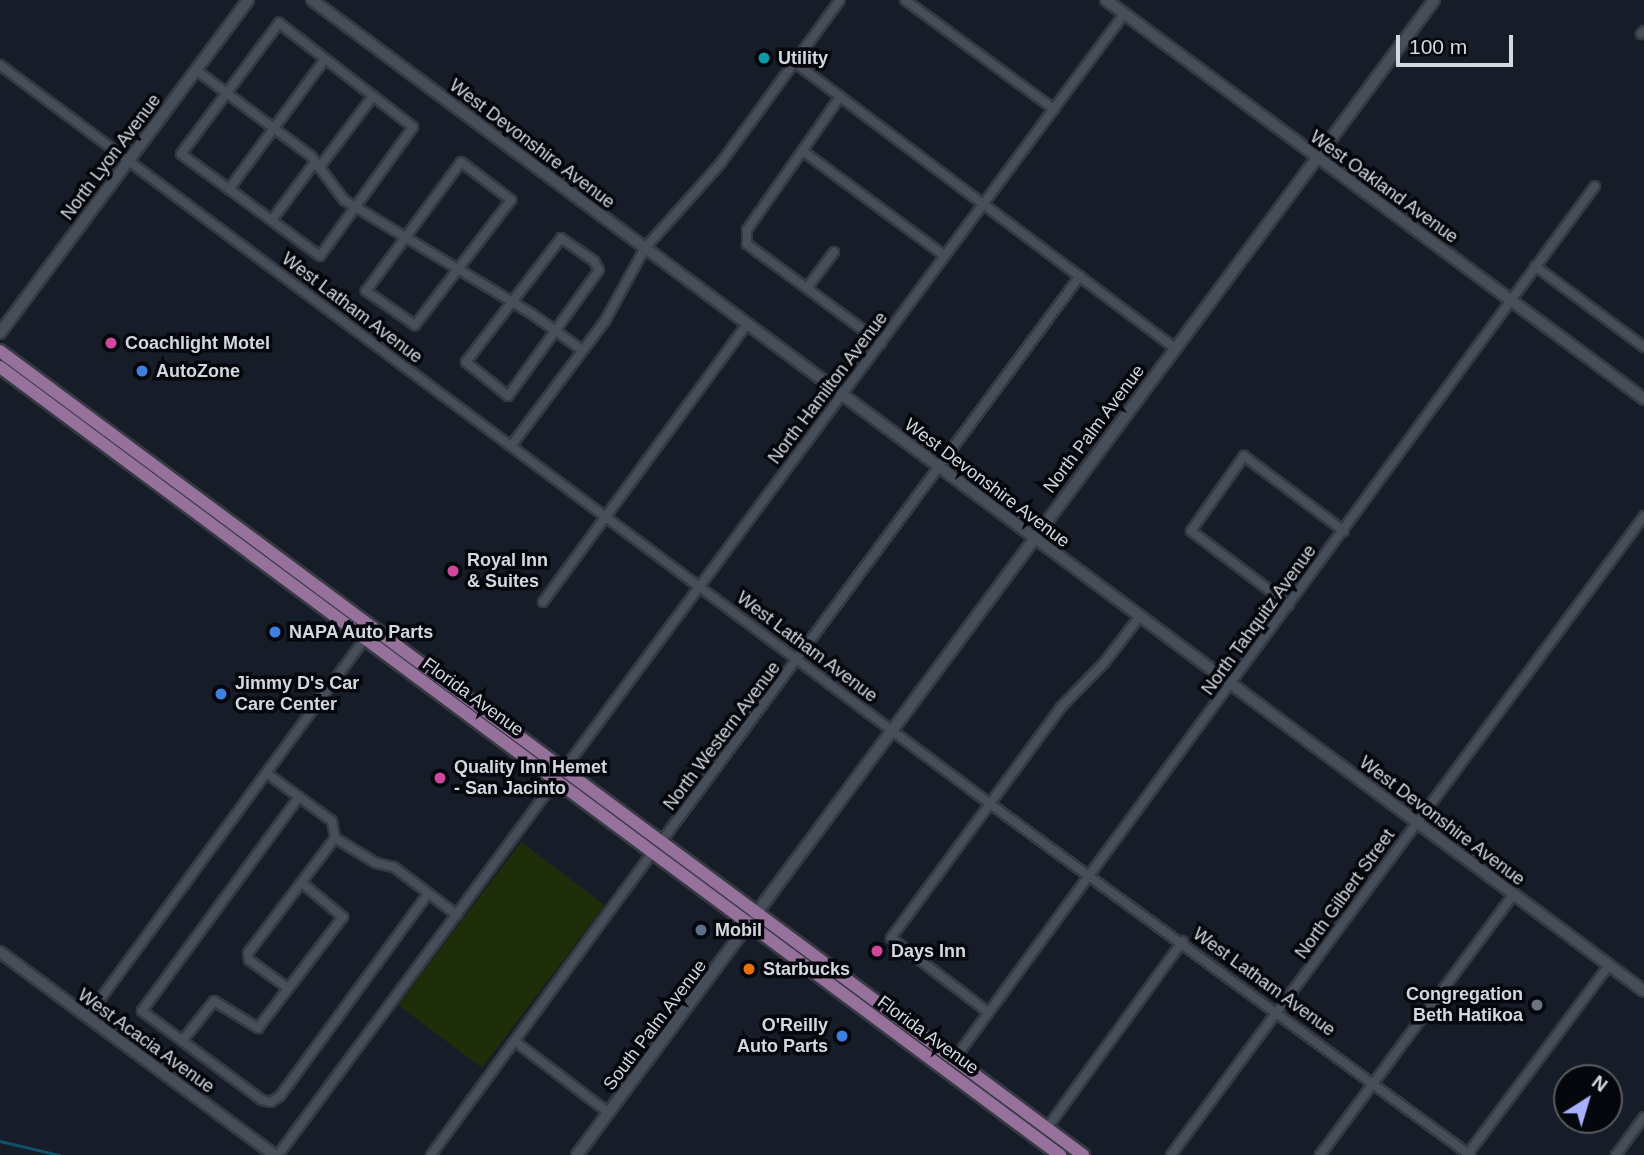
<!DOCTYPE html>
<style>
body{margin:0}
#map{position:relative;width:1644px;height:1155px;overflow:hidden;background:#171d28;font-family:Arial,sans-serif}
div>[style]{position:absolute}
[style*='--x']{left:calc(var(--x)*1px);top:calc(var(--y)*1px);width:calc(var(--w)*1px);rotate:calc(var(--a)*1deg)}
.green>*{inset:0;background:#1e2e09;transform-origin:0 0}
.stream>*{height:2.5px;margin:-1.25px;padding:0 1.25px;transform-origin:1.25px;border-radius:1.25px;background:#115069}
.roads{filter:drop-shadow(2px 0 #363942) drop-shadow(-2px 0 #363942) drop-shadow(0 2px #363942) drop-shadow(0 -2px #363942)}
.minor>*{height:8px;margin:-4px;padding:0 4px;transform-origin:4px;border-radius:4px;background:#464e5a}
.tertiary>*{height:10px;margin:-5px;padding:0 5px;transform-origin:5px;border-radius:5px;background:#464e5a}
.primary>*{height:12px;margin:-6px;padding:0 6px;transform-origin:6px;border-radius:6px;background:#96719b}
.dots>*{width:19px;height:19px;translate:-50% -50%;box-sizing:border-box;border:4px solid #05070c;border-radius:50%}
span{translate:-50% -50%;white-space:nowrap;text-align:center;line-height:1.15;-webkit-text-stroke:7px #05070c;paint-order:stroke}
.poi-label{font-size:18px;color:#d3d8df;font-weight:700}
.left{translate:0 -50%;text-align:left}
.right{translate:-100% -50%;text-align:right}
.street-label{font-size:18px;color:#d3d8df}
.north{position:absolute;left:1553px;top:1064px;width:70px;height:70px;box-sizing:border-box;background:#05070c;border:2px solid #575b60;border-radius:50%;rotate:37deg;font-size:19px;font-weight:700;line-height:28px;text-align:center;color:#d3d8df}
.north::after{content:'';display:block;margin:auto;width:24px;height:32px;background:#a8b0fc;clip-path:polygon(50% 0,100% 100%,50% 72%,0 100%)}
.scale{position:absolute;left:1396px;top:35px;width:117px;height:32px;box-sizing:border-box;border:4px solid #d3d8df;border-top:0;padding-left:9px;font-size:21px;line-height:24px;white-space:nowrap;color:#d3d8df;-webkit-text-stroke:5px #05070c;paint-order:stroke}
</style>
<div id="map">
<div class="green">
<i style="left:521px;top:842px;width:105px;height:204px;rotate:37deg"></i>
</div>
<div class="stream">
<i style="--x:0;--y:1141;--w:61;--a:13.3"></i>
</div>
<div class="roads">
<div class="minor">
<i style="--x:905;--y:0;--w:185;--a:36.2"></i>
<i style="--x:1641;--y:34;--w:4;--a:-45"></i>
<i style="--x:325;--y:59;--w:162;--a:126.4"></i>
<i style="--x:229;--y:189;--w:59;--a:-143.9"></i>
<i style="--x:181;--y:154;--w:164;--a:-53.2"></i>
<i style="--x:279;--y:23;--w:119;--a:37.8"></i>
<i style="--x:794;--y:62;--w:475;--a:36.9"></i>
<i style="--x:0;--y:65;--w:1234;--a:36.73"></i>
<i style="--x:989;--y:803;--w:596;--a:36.2"></i>
<i style="--x:196;--y:70;--w:144;--a:36.8"></i>
<i style="--x:311;--y:156;--w:55;--a:53.1"></i>
<i style="--x:344;--y:200;--w:220;--a:31.2"></i>
<i style="--x:532;--y:314;--w:62;--a:35.8"></i>
<i style="--x:840;--y:97;--w:162;--a:125"></i>
<i style="--x:747;--y:230;--w:14;--a:90"></i>
<i style="--x:747;--y:244;--w:167;--a:36.5"></i>
<i style="--x:804;--y:152;--w:175;--a:36.4"></i>
<i style="--x:461;--y:162;--w:63;--a:37.2"></i>
<i style="--x:511;--y:200;--w:158;--a:127.5"></i>
<i style="--x:415;--y:325;--w:60;--a:-145.2"></i>
<i style="--x:366;--y:291;--w:160;--a:-53.6"></i>
<i style="--x:229;--y:189;--w:113;--a:36.4"></i>
<i style="--x:320;--y:256;--w:159;--a:-54.2"></i>
<i style="--x:413;--y:127;--w:51;--a:-142.2"></i>
<i style="--x:373;--y:96;--w:90;--a:126.9"></i>
<i style="--x:272;--y:220;--w:72;--a:-53.4"></i>
<i style="--x:561;--y:238;--w:40;--a:34.9"></i>
<i style="--x:594;--y:261;--w:10;--a:61"></i>
<i style="--x:599;--y:270;--w:155;--a:125.8"></i>
<i style="--x:508;--y:396;--w:54;--a:-141"></i>
<i style="--x:466;--y:362;--w:156;--a:-52.5"></i>
<i style="--x:1535;--y:266;--w:136;--a:36.6"></i>
<i style="--x:807;--y:288;--w:45;--a:-53.1"></i>
<i style="--x:511;--y:446;--w:156;--a:-53.1"></i>
<i style="--x:605;--y:321;--w:83;--a:-61.3"></i>
<i style="--x:645;--y:248;--w:113;--a:-48.2"></i>
<i style="--x:720;--y:164;--w:203;--a:-53.8"></i>
<i style="--x:543;--y:602;--w:345;--a:-53.7"></i>
<i style="--x:1289;--y:605;--w:123;--a:-142.9"></i>
<i style="--x:1191;--y:531;--w:92;--a:-54.8"></i>
<i style="--x:1244;--y:456;--w:125;--a:36.9"></i>
<i style="--x:269;--y:775;--w:78;--a:36.1"></i>
<i style="--x:332;--y:821;--w:17;--a:80"></i>
<i style="--x:335;--y:838;--w:48;--a:31.4"></i>
<i style="--x:376;--y:863;--w:18;--a:13"></i>
<i style="--x:394;--y:867;--w:79;--a:37.3"></i>
<i style="--x:299;--y:797;--w:265;--a:126.3"></i>
<i style="--x:142;--y:1011;--w:149;--a:36.6"></i>
<i style="--x:262;--y:1100;--w:9;--a:13"></i>
<i style="--x:271;--y:1102;--w:11;--a:-34"></i>
<i style="--x:280;--y:1096;--w:250;--a:-53.8"></i>
<i style="--x:661;--y:842;--w:704;--a:-53.49"></i>
<i style="--x:288;--y:988;--w:48;--a:-144.3"></i>
<i style="--x:249;--y:960;--w:7;--a:-98"></i>
<i style="--x:248;--y:953;--w:144;--a:-52.9"></i>
<i style="--x:988;--y:1012;--w:122;--a:-142.7"></i>
<i style="--x:891;--y:938;--w:287;--a:-53.6"></i>
<i style="--x:1061;--y:707;--w:62;--a:-45.7"></i>
<i style="--x:1104;--y:663;--w:59;--a:-52.5"></i>
<i style="--x:87;--y:1017;--w:483;--a:-53.7"></i>
<i style="--x:182;--y:1041;--w:51;--a:-51.3"></i>
<i style="--x:214;--y:1001;--w:52;--a:31.5"></i>
<i style="--x:258;--y:1028;--w:140;--a:-52.6"></i>
<i style="--x:343;--y:917;--w:53;--a:-140.3"></i>
<i style="--x:516;--y:1042;--w:117;--a:37.4"></i>
<i style="--x:953;--y:1061;--w:1085;--a:-53.73"></i>
<i style="--x:1047;--y:1128;--w:231;--a:-54"></i>
<i style="--x:278;--y:1155;--w:1420;--a:-53.44"></i>
<i style="--x:431;--y:1155;--w:376;--a:-53.8"></i>
<i style="--x:1171;--y:1155;--w:795;--a:-53.49"></i>
<i style="--x:1320;--y:1155;--w:325;--a:-53.4"></i>
<i style="--x:1467;--y:1155;--w:237;--a:-53.2"></i>
<i style="--x:1616;--y:1155;--w:47;--a:-53.6"></i>
</div>
<div class="tertiary">
<i style="--x:312;--y:0;--w:1660;--a:36.65"></i>
<i style="--x:1106;--y:0;--w:670;--a:36.56"></i>
<i style="--x:0;--y:333;--w:415;--a:-53.3"></i>
<i style="--x:0;--y:952;--w:341;--a:36.5"></i>
<i style="--x:577;--y:1155;--w:1438;--a:-53.42"></i>
</div>
<div class="primary">
<i style="--x:0;--y:351;--w:1349;--a:36.59"></i>
<i style="--x:0;--y:367;--w:1321;--a:36.63"></i>
</div>
</div>
<div class="dots">
<i style="left:764px;top:58px;background:#0f9aa8"></i>
<i style="left:111px;top:343px;background:#d1479c"></i>
<i style="left:142px;top:371px;background:#3f7fe0"></i>
<i style="left:453px;top:571px;background:#d1479c"></i>
<i style="left:275px;top:632px;background:#3f7fe0"></i>
<i style="left:221px;top:694px;background:#3f7fe0"></i>
<i style="left:440px;top:778px;background:#d1479c"></i>
<i style="left:701px;top:930px;background:#5c6f8a"></i>
<i style="left:877px;top:951px;background:#d1479c"></i>
<i style="left:749px;top:969px;background:#e8710a"></i>
<i style="left:1537px;top:1005px;background:#6b7280"></i>
<i style="left:842px;top:1036px;background:#3f7fe0"></i>
</div>
<div class="poi-label">
<span class="left" style="left:778px;top:58px">Utility</span>
<span class="left" style="left:125px;top:343px">Coachlight Motel</span>
<span class="left" style="left:156px;top:371px">AutoZone</span>
<span class="left" style="left:467px;top:571px">Royal Inn<br>&amp; Suites</span>
<span class="left" style="left:289px;top:632px">NAPA Auto Parts</span>
<span class="left" style="left:235px;top:694px">Jimmy D's Car<br>Care Center</span>
<span class="left" style="left:454px;top:778px">Quality Inn Hemet<br>- San Jacinto</span>
<span class="left" style="left:715px;top:930px">Mobil</span>
<span class="left" style="left:891px;top:951px">Days Inn</span>
<span class="left" style="left:763px;top:969px">Starbucks</span>
<span class="right" style="left:1523px;top:1005px">Congregation<br>Beth Hatikoa</span>
<span class="right" style="left:828px;top:1036px">O'Reilly<br>Auto Parts</span>
</div>
<div class="street-label">
<span style="left:532px;top:144px;rotate:37deg">West Devonshire Avenue</span>
<span style="left:111px;top:157px;rotate:-53deg">North Lyon Avenue</span>
<span style="left:1384px;top:187px;rotate:36deg">West Oakland Avenue</span>
<span style="left:352px;top:308px;rotate:37deg">West Latham Avenue</span>
<span style="left:828px;top:388px;rotate:-53deg">North Hamilton Avenue</span>
<span style="left:1094px;top:429px;rotate:-53deg">North Palm Avenue</span>
<span style="left:987px;top:483px;rotate:37deg">West Devonshire Avenue</span>
<span style="left:1259px;top:620px;rotate:-54deg">North Tahquitz Avenue</span>
<span style="left:807px;top:647px;rotate:37deg">West Latham Avenue</span>
<span style="left:473px;top:697px;rotate:36deg">Florida Avenue</span>
<span style="left:722px;top:736px;rotate:-53deg">North Western Avenue</span>
<span style="left:1442px;top:821px;rotate:37deg">West Devonshire Avenue</span>
<span style="left:1345px;top:894px;rotate:-54deg">North Gilbert Street</span>
<span style="left:1264px;top:982px;rotate:36deg">West Latham Avenue</span>
<span style="left:655px;top:1025px;rotate:-53deg">South Palm Avenue</span>
<span style="left:928px;top:1035px;rotate:36deg">Florida Avenue</span>
<span style="left:146px;top:1041px;rotate:36deg">West Acacia Avenue</span>
</div>
<div class="north">N</div>
<div class="scale">100 m</div>
</div>
